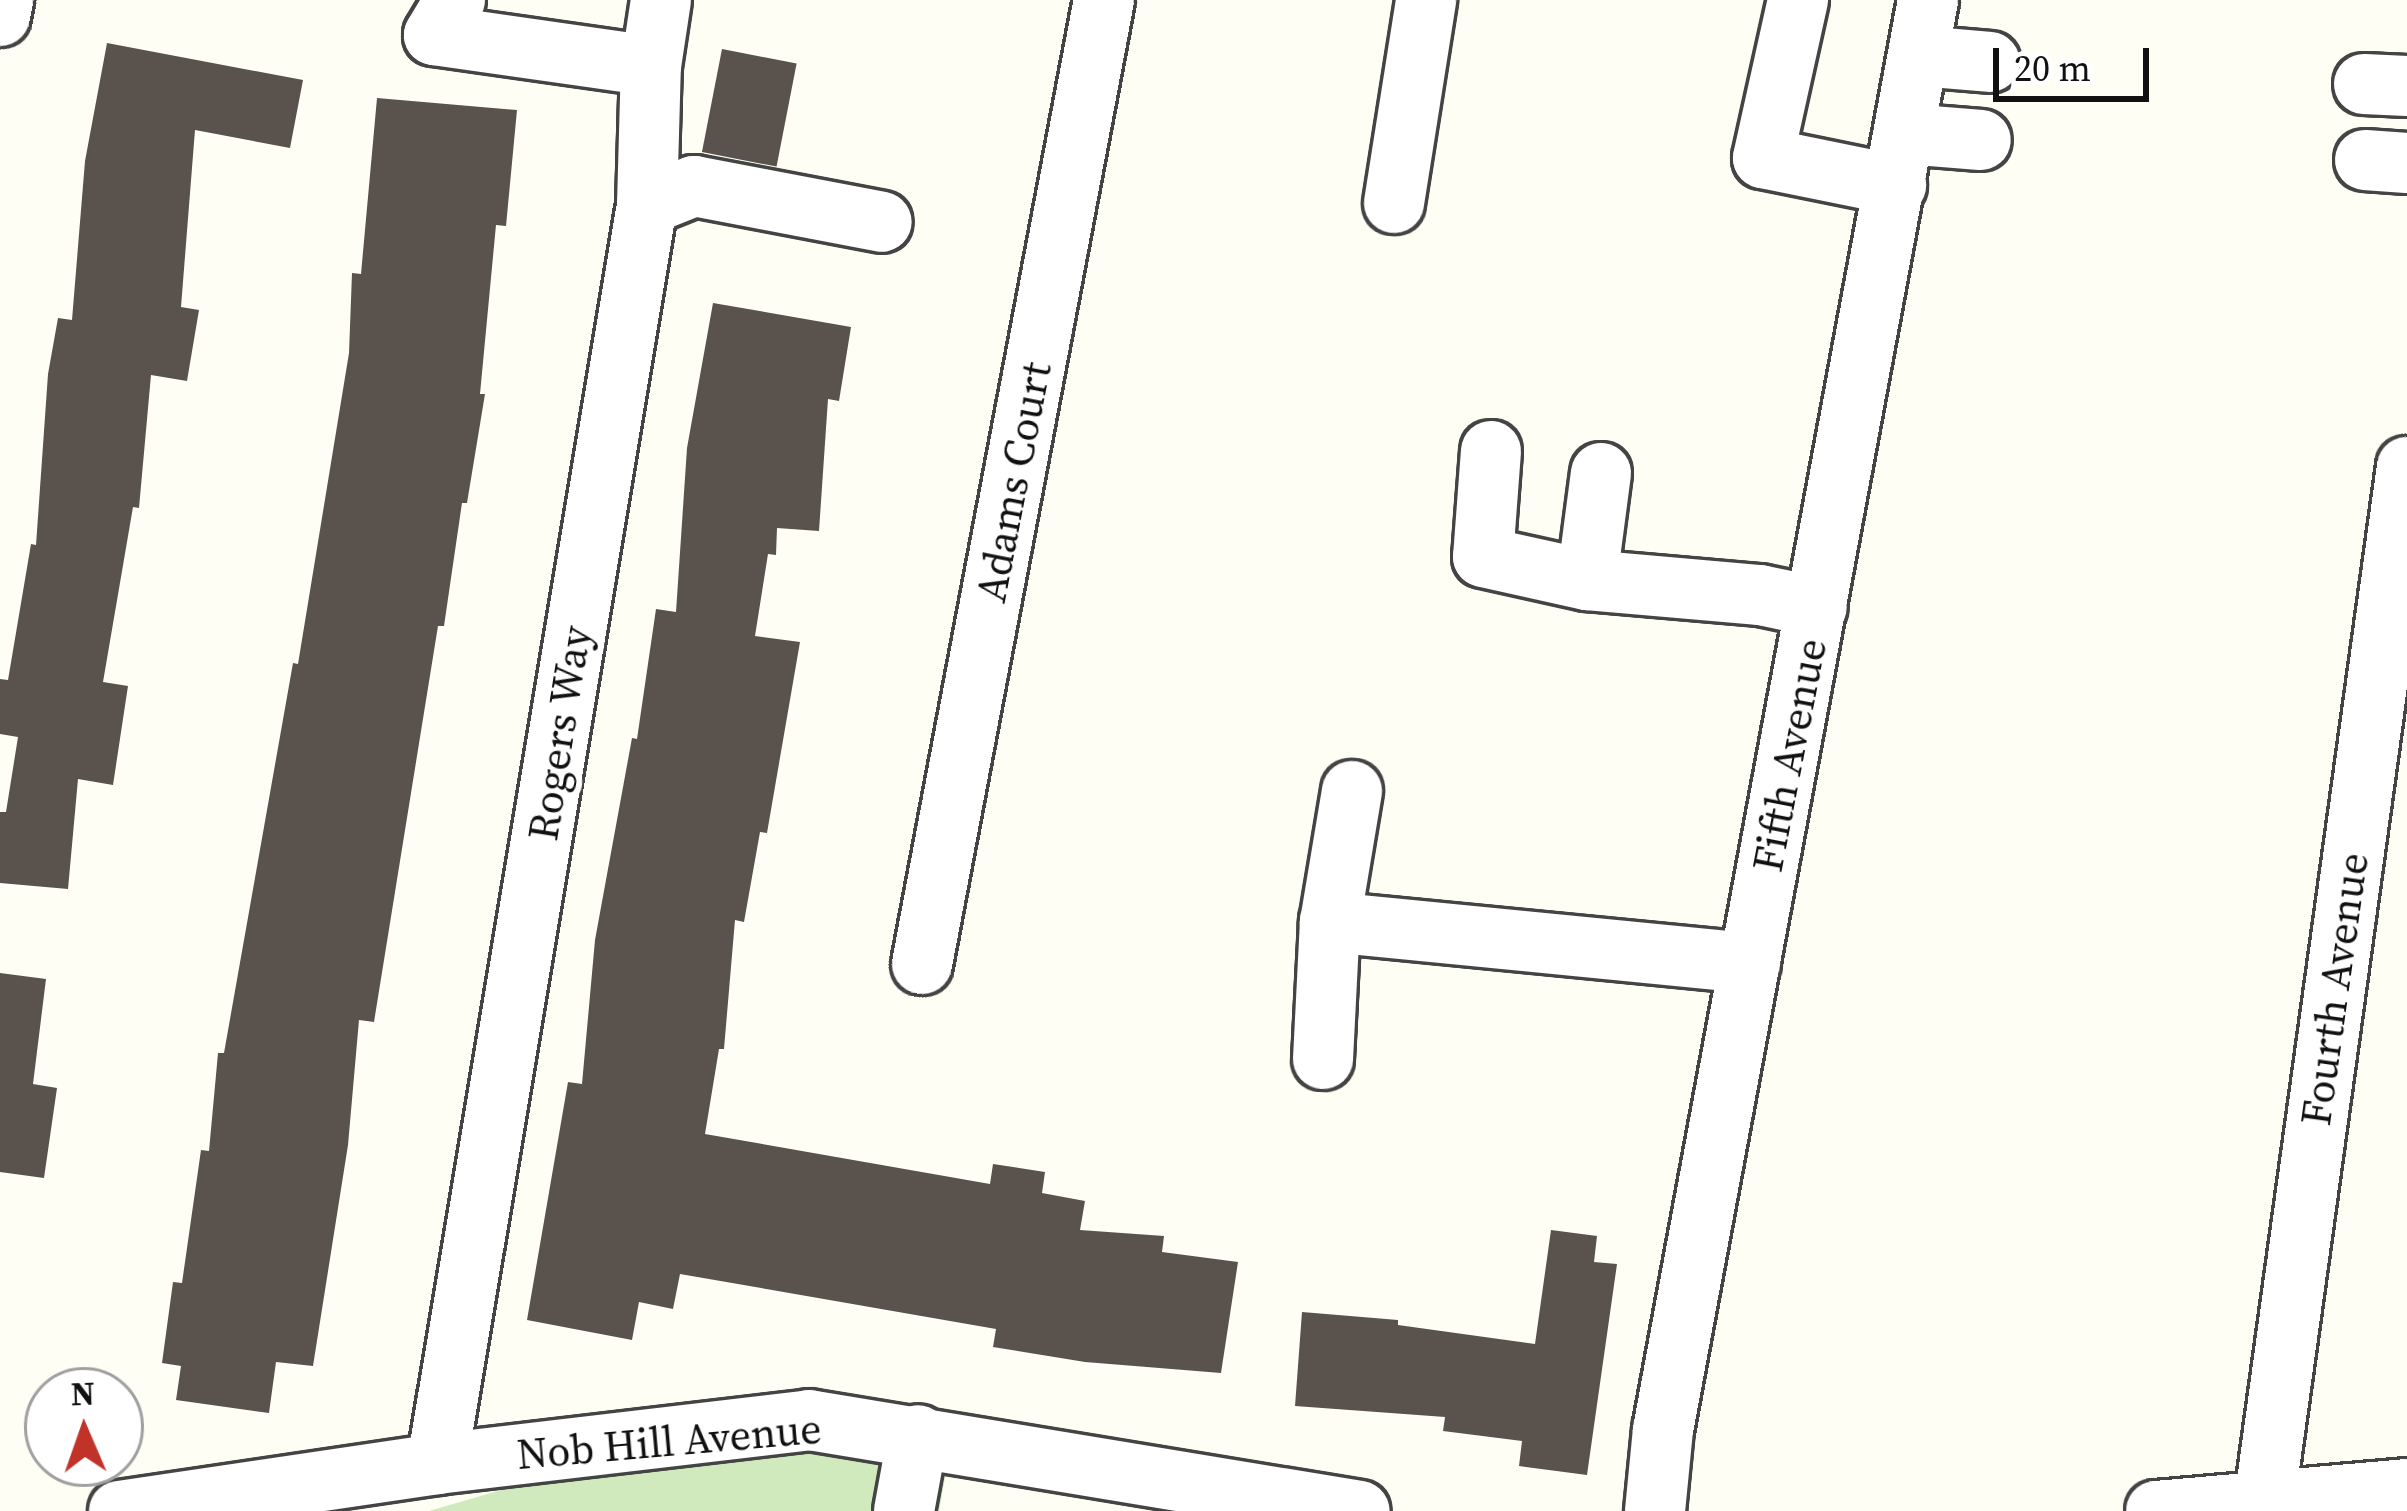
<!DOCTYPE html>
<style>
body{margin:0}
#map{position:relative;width:2407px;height:1511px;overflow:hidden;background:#fffef5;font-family:"Source Serif 4",serif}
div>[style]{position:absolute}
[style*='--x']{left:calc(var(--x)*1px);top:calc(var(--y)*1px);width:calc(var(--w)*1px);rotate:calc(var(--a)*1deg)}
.green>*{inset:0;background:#d0eabe}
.building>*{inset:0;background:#5a534d;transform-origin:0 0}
.roads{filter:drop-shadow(3px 0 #444) drop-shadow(-3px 0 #444) drop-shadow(0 3px #444) drop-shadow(0 -3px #444)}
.minor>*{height:60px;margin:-30px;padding:0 30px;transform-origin:30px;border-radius:30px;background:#fff}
span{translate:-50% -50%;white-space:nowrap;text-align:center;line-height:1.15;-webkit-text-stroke:12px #fff;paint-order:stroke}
.street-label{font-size:42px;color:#111}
.north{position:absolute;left:24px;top:1367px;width:120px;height:120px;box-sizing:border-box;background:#fff;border:3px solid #a0a0a0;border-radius:50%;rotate:358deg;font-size:33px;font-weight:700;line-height:48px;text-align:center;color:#111}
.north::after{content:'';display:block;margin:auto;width:42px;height:54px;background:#c13229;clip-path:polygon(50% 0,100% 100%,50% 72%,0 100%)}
.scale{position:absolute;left:1993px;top:48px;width:156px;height:54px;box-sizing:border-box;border:6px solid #111;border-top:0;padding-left:15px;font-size:36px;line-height:42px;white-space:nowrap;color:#111;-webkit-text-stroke:9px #fff;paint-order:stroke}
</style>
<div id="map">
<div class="green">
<i style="clip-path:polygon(766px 1446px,947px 1467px,939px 1511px,429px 1511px,515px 1486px,697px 1447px)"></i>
</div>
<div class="building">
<i style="clip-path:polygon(107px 43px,303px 80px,290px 148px,195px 130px,181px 307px,199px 310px,187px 381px,151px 375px,139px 508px,133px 507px,103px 682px,128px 686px,113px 785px,78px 779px,68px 889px,0 883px,0 812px,6px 812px,18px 737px,0 734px,0 679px,8px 680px,31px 544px,36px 545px,48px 374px,58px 318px,72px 320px,85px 161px)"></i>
<i style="left:722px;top:49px;width:76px;height:105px;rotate:11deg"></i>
<i style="clip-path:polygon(377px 98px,517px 110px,506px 226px,496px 225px,480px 394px,485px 394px,467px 503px,462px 503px,444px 626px,438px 626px,374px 1022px,359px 1020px,348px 1145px,313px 1366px,276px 1362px,269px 1413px,176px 1400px,181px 1366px,162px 1363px,173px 1282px,182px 1283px,201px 1150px,209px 1151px,218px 1053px,224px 1053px,293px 663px,298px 664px,349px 353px,352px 273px,361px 274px)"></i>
<i style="clip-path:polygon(713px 303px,851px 327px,839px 401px,828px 399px,819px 531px,777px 528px,776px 555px,768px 554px,755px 636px,800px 642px,767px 833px,760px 832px,744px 922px,735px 920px,724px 1049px,719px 1049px,705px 1134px,990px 1184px,993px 1164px,1045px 1172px,1042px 1193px,1085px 1201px,1080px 1230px,1164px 1236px,1162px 1252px,1238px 1262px,1221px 1373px,1085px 1362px,993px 1347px,996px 1329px,680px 1274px,673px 1309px,639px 1302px,632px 1340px,527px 1320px,568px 1082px,582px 1084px,595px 940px,632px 738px,637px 739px,656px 609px,676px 612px,687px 448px)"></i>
<i style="clip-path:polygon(0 973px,46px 979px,33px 1084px,57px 1088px,44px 1178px,0 1172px)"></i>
<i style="clip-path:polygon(1551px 1230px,1597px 1236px,1594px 1262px,1617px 1264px,1587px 1475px,1519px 1466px,1522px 1441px,1443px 1431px,1445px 1417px,1295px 1406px,1302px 1312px,1398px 1320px,1398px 1325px,1535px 1344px)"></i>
</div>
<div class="roads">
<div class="minor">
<i style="--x:455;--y:0;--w:41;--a:121"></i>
<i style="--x:434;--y:35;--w:219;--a:8.1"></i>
<i style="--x:1798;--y:0;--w:162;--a:102.5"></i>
<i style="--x:1763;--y:158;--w:136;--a:11.5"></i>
<i style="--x:0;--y:16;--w:16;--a:-79"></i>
<i style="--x:1920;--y:56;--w:70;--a:4.9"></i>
<i style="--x:2364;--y:84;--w:43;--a:2.7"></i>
<i style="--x:1906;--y:134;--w:75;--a:4.6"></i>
<i style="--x:2365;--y:160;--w:42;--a:4.1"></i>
<i style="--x:1394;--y:203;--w:206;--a:-81"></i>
<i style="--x:647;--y:205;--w:51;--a:-22"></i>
<i style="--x:694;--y:186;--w:191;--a:10.8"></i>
<i style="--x:1491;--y:451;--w:106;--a:94.3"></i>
<i style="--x:1483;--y:557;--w:107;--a:12.5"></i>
<i style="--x:1601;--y:473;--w:108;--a:97.5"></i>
<i style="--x:1587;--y:580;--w:174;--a:5"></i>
<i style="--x:1760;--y:595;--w:58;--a:11.9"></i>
<i style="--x:1352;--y:791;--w:133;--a:99.5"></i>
<i style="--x:1330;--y:922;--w:422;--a:5.6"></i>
<i style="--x:922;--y:964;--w:981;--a:-79.31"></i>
<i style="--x:1323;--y:1059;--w:137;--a:-87.1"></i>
<i style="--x:437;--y:1464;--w:1276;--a:-80.53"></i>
<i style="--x:647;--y:205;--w:139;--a:-88.4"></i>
<i style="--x:651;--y:66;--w:67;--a:-81.4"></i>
<i style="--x:119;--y:1511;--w:321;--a:-8.4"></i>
<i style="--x:437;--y:1464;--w:375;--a:-6.7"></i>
<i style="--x:809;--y:1420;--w:558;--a:9.38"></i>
<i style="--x:904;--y:1511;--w:77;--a:-79.6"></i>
<i style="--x:1655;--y:1511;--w:81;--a:-84.4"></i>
<i style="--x:1663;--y:1430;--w:1454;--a:-79.5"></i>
<i style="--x:2156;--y:1511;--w:252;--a:-5"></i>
<i style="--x:2263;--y:1511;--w:1054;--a:-82.15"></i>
</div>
</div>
<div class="street-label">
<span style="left:1013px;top:482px;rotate:-79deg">Adams Court</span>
<span style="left:559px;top:733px;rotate:-81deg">Rogers Way</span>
<span style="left:1789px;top:755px;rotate:-79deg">Fifth Avenue</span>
<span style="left:2334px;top:989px;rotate:-82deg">Fourth Avenue</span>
<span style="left:669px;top:1441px;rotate:-5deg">Nob Hill Avenue</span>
</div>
<div class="north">N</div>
<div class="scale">20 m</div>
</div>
